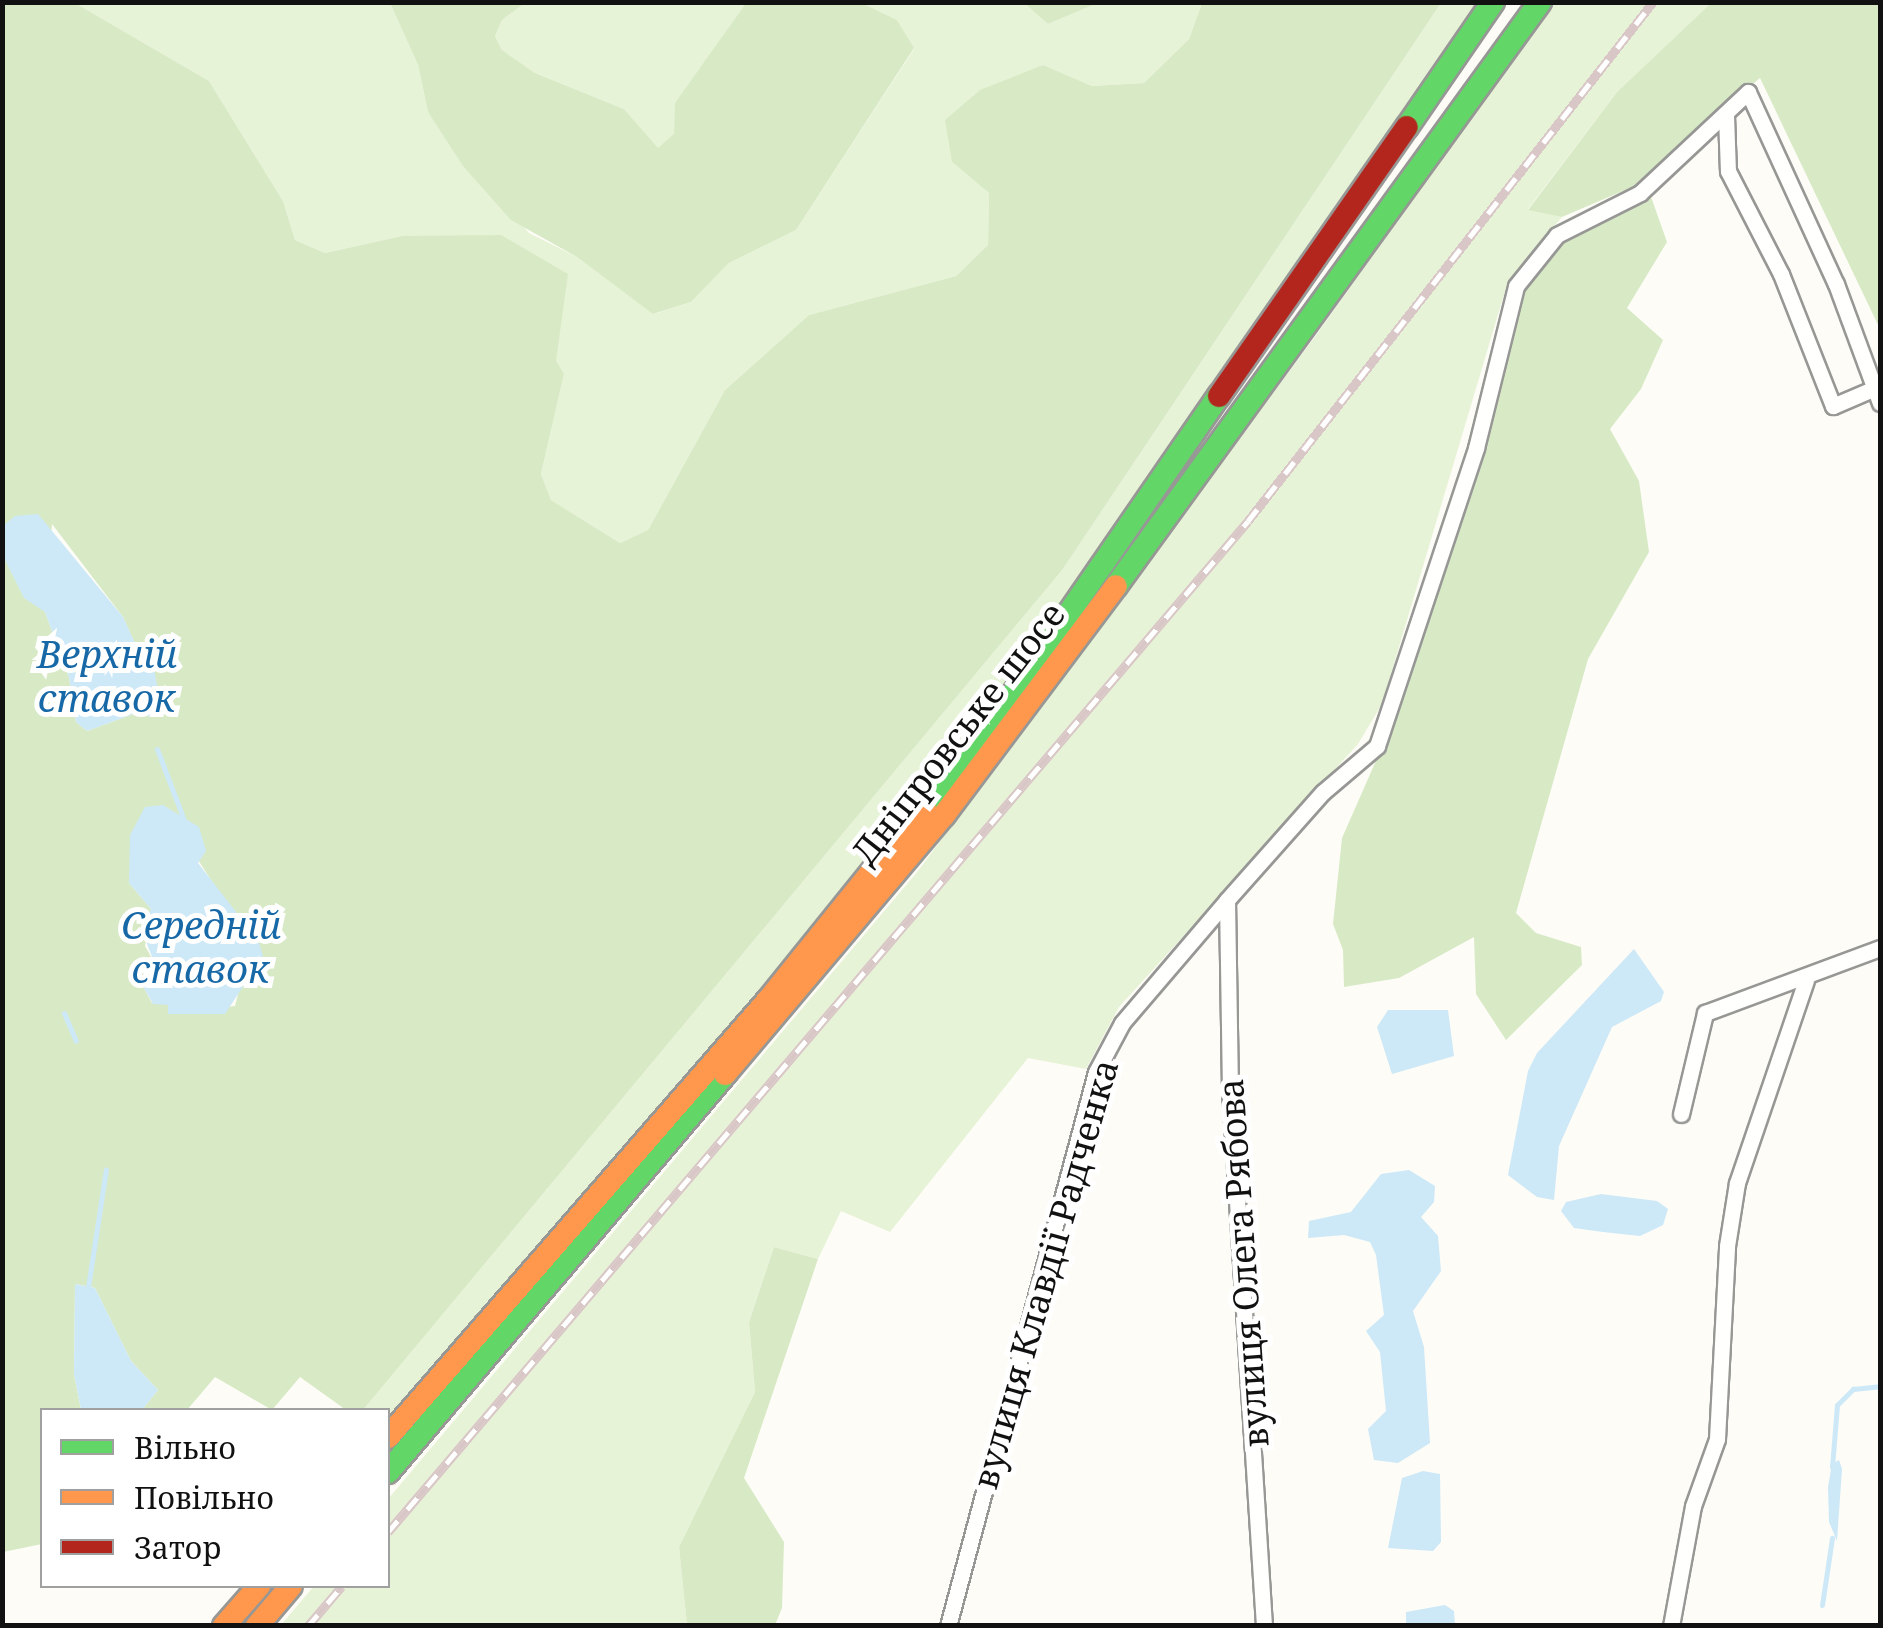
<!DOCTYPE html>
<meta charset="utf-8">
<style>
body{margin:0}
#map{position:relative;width:1883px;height:1628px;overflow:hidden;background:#fdfcf7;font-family:"Noto Serif",serif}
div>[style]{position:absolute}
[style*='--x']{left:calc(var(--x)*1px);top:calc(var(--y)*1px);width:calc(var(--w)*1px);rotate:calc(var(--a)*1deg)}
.green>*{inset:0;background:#e7f3d7}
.forest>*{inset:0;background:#d8eac5}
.water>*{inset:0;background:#cde8f7}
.stream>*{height:5px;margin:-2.5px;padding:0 2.5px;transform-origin:2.5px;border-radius:2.5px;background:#cde8f7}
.roads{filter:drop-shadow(2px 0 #979795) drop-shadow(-2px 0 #979795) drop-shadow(0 2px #979795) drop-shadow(0 -2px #979795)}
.street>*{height:15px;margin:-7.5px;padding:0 7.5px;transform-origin:7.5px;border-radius:7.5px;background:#fffffe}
.fast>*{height:22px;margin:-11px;padding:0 11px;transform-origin:11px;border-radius:11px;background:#63d668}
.slow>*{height:22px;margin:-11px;padding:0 11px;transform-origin:11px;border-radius:11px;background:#ff974d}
.jam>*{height:22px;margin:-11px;padding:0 11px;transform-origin:11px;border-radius:11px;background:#b3261e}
.rail>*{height:9px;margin-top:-4.5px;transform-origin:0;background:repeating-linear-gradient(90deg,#fff 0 15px,#d9c6c7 0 30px);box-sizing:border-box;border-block:2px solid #d9c6c7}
span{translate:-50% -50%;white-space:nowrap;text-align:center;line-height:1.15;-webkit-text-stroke:10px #fff;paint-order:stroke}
.street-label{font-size:35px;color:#111}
.water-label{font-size:38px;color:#1768a6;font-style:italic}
.frame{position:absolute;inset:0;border:5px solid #111;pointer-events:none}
.legend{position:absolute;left:40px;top:1408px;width:350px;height:180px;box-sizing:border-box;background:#fff;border:2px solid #a0a0a0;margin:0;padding:12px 18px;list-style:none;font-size:30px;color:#111}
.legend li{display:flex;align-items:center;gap:20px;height:50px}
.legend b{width:50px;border:2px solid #a0a0a0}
</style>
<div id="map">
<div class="green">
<i style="clip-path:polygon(75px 3px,390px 3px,418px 65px,428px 112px,529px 233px,577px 257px,654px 314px,691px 302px,729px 263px,796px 230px,914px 49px,897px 20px,862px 3px,1024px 3px,1048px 24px,1098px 3px,1202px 3px,1189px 39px,1144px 83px,1092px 86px,1042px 65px,952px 162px,989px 193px,988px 245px,956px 276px,809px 315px,725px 390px,648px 530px,620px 543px,551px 500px,541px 474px,564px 374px,402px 236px,325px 253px,295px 240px,283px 201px,209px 81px)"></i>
<i style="clip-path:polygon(525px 3px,746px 3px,676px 103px,674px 135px,658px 149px,624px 109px,535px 73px,502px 50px,495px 36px,502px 20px)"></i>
<i style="clip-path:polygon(1441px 3px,1486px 3px,1002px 710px,388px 1437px,388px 1410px,363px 1410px,1063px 569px)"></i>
<i style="clip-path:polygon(1553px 3px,1711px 3px,1617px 92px,1528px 209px,1562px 217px,1508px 281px,1382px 704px,1358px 744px,1119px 1007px,1086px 1069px,1028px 1058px,890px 1232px,841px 1211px,818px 1259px,774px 1247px,749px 1322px,755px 1392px,679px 1547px,687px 1625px,280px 1626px,314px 1586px,388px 1586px,388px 1499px,918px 871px,1314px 338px)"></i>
</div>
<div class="forest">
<i style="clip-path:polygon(evenodd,3px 3px,75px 3px,209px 81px,283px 201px,295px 240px,325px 253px,402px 236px,501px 235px,568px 274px,556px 361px,564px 374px,541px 474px,551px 500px,620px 543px,648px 530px,725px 390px,809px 315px,956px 276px,988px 245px,989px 193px,952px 162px,945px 120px,980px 90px,1043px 65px,1092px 86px,1144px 83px,1189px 39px,1202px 3px,1441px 3px,1063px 569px,363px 1410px,346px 1410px,300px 1377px,272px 1410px,215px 1377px,187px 1410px,142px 1410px,158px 1390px,131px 1361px,95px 1288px,75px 1284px,74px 1374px,81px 1410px,42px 1410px,42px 1544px,3px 1552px,3px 3px,52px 524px,123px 617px,140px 655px,149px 717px,144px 710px,87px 731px,76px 722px,69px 677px,45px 612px,52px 524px,3px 3px,163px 805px,218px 891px,253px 972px,240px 986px,235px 1006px,168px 1013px,168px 1004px,152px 1003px,144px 988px,154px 962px,145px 946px,151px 909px,129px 883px,133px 858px,163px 805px)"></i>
<i style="clip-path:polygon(390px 3px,525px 3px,502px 20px,495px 36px,502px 50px,535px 73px,624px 109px,658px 148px,674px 134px,675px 103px,746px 3px,862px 3px,897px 20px,914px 48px,796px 230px,729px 263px,691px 302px,653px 314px,577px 257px,511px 220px,463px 166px,428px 112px,418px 65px)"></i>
<i style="clip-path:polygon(1024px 3px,1098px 3px,1048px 24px)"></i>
<i style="clip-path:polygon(1711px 3px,1880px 3px,1880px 329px,1760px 78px,1632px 187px,1562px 217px,1528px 210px,1617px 92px)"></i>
<i style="clip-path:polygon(1650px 194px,1667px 242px,1627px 308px,1663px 340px,1641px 389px,1610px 429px,1639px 481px,1649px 552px,1588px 659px,1516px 913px,1536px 933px,1581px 947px,1582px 965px,1506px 1040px,1476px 994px,1474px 937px,1399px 978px,1344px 987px,1343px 950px,1333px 924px,1342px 838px,1404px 697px,1521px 292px,1561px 242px)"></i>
<i style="clip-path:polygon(774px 1247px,818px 1259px,744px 1478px,784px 1542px,782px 1608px,775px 1625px,687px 1625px,679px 1547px,755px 1392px,749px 1322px)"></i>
</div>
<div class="water">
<i style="clip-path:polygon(38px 514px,123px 617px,140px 654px,152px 658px,160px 701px,149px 717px,144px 710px,87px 731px,76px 722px,69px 677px,45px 612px,24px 598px,5px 560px,3px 526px,15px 516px)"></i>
<i style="clip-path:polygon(163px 805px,199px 827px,206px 851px,198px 863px,258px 940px,263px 956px,225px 1014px,168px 1014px,168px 1005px,153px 1004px,144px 988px,154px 962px,142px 931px,151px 909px,129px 883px,130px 835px,145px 807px)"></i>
<i style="clip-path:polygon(1634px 949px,1664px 992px,1661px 1001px,1612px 1027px,1559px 1146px,1554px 1200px,1537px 1197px,1508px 1175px,1528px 1071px,1537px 1053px)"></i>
<i style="clip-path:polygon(1388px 1010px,1448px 1010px,1454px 1056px,1392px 1074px,1377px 1027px)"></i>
<i style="clip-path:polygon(1409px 1170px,1435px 1186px,1434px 1202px,1421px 1217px,1438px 1236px,1441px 1271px,1413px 1311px,1424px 1347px,1430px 1443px,1398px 1463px,1374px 1460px,1368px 1429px,1386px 1411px,1380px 1352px,1366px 1331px,1384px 1315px,1376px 1255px,1370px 1242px,1344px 1235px,1308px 1238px,1309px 1221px,1351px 1212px,1381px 1174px)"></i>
<i style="clip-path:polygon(1601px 1194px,1657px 1201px,1668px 1209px,1663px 1225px,1640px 1236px,1603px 1232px,1574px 1228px,1561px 1211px,1566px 1202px)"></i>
<i style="clip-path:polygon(75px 1284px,95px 1288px,131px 1361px,158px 1390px,142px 1410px,81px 1410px,74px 1374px)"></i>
<i style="clip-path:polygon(1839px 1460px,1842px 1469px,1837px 1541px,1829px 1522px,1828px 1487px,1832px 1464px)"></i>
<i style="clip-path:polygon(1423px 1471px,1440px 1474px,1441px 1542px,1433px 1551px,1388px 1548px,1402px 1478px)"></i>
<i style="clip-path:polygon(1445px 1605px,1454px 1611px,1455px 1625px,1406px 1625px,1406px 1612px)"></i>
</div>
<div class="stream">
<i style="--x:157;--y:749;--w:76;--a:69.2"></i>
<i style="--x:64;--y:1013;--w:30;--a:67"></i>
<i style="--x:88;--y:1287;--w:119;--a:-81.3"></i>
<i style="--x:1832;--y:1467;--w:62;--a:-85.4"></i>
<i style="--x:1837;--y:1405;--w:23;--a:-45"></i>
<i style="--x:1853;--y:1389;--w:27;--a:-6"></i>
<i style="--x:1822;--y:1605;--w:68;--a:-81.5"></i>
</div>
<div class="roads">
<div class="street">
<i style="--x:1726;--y:115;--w:56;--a:88"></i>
<i style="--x:1728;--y:171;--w:116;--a:62.8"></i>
<i style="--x:1781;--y:274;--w:142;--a:68.5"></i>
<i style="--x:1833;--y:406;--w:46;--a:-23.2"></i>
<i style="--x:1227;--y:900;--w:191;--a:89.1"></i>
<i style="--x:1230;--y:1091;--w:536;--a:86.36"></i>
<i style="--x:1681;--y:1114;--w:104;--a:-76.6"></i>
<i style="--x:1705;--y:1013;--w:187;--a:-20.4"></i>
<i style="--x:948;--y:1626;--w:573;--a:-75.04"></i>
<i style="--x:1096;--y:1072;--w:55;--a:-62"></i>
<i style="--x:1122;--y:1023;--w:162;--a:-49.5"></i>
<i style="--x:1227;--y:900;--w:144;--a:-48.4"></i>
<i style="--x:1323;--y:792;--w:71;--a:-40.4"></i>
<i style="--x:1377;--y:746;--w:314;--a:-71.6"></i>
<i style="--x:1476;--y:448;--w:167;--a:-76.1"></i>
<i style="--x:1516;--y:286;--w:65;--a:-51.2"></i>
<i style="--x:1557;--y:235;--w:93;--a:-26.8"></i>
<i style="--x:1640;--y:193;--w:148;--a:-43.1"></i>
<i style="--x:1748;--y:92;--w:211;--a:65.4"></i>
<i style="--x:1836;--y:284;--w:127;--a:69.7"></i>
<i style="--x:1671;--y:1626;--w:122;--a:-79.6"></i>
<i style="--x:1693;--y:1506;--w:71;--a:-70.3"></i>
<i style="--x:1717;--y:1439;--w:193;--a:-87"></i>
<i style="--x:1727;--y:1246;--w:64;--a:-81"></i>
<i style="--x:1737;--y:1183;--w:214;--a:-71.2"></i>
</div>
<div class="fast">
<i style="--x:1407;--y:127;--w:152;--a:-55.5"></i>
<i style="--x:1116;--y:586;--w:722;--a:-54.02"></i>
<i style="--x:925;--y:806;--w:123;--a:-51.3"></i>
<i style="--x:1002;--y:710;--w:382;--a:-55.4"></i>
<i style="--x:388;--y:1472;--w:522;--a:-49.74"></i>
</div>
<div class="slow">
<i style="--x:725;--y:1074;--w:339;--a:-49.8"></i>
<i style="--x:944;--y:815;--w:286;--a:-53.1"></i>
<i style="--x:388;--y:1437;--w:581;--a:-48.98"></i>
<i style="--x:769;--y:999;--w:248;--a:-51.1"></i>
<i style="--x:224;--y:1626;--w:53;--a:-48.8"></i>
<i style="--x:257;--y:1626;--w:52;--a:-49.6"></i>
</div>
<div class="jam">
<i style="--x:1219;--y:396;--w:328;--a:-55.1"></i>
</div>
</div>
<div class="rail">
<i style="--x:388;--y:1532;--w:1327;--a:-49.61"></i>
<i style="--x:1248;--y:521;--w:658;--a:-52.03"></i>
<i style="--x:308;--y:1626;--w:52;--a:-49.6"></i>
</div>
<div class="street-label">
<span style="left:958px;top:733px;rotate:-52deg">Дніпровське шосе</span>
<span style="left:1243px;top:1263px;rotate:-94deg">вулиця Олега Рябова</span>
<span style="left:1045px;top:1274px;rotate:-74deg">вулиця Клавдії Радченка</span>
</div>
<div class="water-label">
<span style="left:107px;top:676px">Верхній<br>ставок</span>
<span style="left:201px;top:947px">Середній<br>ставок</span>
</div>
<div class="frame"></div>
<ul class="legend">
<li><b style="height:12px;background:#63d668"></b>Вільно</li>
<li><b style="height:12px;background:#ff974d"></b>Повільно</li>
<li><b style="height:12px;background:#b3261e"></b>Затор</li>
</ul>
</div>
